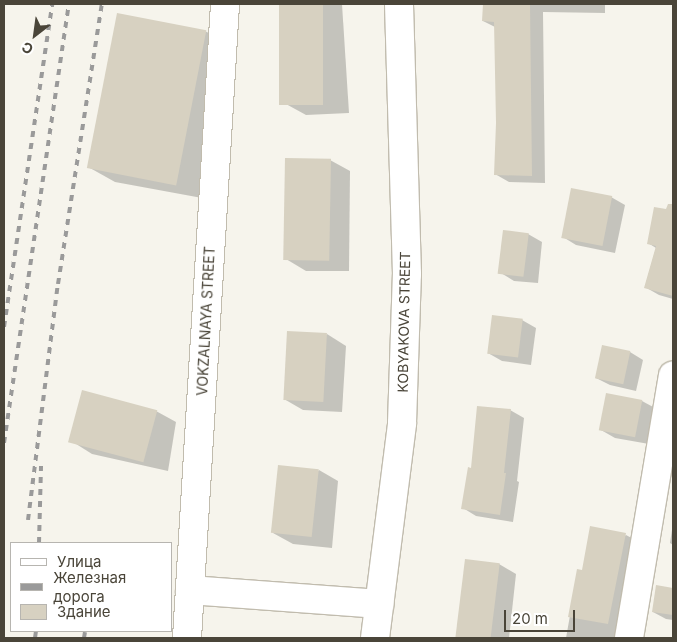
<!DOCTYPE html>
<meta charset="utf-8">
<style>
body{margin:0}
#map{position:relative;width:677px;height:642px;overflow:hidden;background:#f6f4ec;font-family:Inter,sans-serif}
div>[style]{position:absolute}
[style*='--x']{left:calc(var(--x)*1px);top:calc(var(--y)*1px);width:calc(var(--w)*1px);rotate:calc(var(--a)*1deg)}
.shadow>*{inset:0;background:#0003}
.building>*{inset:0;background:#d7d1c1;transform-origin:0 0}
.roads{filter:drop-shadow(1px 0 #c1bcae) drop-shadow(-1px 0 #c1bcae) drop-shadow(0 1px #c1bcae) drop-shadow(0 -1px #c1bcae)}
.minor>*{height:28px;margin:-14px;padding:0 14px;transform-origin:14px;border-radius:14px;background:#fff}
.tertiary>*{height:28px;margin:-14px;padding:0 14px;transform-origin:14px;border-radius:14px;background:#fff}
.rail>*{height:4px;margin-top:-2px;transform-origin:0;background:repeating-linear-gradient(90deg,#9a9a9a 0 6px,transparent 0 12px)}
span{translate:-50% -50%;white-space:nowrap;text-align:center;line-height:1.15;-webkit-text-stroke:4px #fff;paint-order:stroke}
.street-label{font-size:14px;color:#4a4539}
.frame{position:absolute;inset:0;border:5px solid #4a4539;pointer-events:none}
.legend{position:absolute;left:10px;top:542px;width:162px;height:90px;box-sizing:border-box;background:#fff;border:1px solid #b7b5b0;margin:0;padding:6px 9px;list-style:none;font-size:15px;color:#4a4539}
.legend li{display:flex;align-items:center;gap:10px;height:25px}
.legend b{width:25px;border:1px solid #b7b5b0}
.north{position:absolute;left:10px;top:10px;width:50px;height:50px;-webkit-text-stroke:4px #fff;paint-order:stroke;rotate:210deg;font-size:14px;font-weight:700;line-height:20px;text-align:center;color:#4a4539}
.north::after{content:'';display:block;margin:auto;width:18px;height:22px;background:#4a4539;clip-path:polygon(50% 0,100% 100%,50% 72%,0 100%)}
.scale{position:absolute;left:504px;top:610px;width:71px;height:22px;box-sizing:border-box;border:2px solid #4a4539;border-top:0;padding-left:6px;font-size:15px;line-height:18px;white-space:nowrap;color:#4a4539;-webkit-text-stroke:4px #fff;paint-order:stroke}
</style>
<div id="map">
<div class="shadow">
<i style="clip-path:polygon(280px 4px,342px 4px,349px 113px,306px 115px,286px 104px)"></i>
<i style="clip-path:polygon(484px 4px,605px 4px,605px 13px,543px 12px,545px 183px,509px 182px,495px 174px,497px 123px,495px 27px,483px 21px)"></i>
<i style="clip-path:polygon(205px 31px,230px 45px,202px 198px,115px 182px,90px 168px)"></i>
<i style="clip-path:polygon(330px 160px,350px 171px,349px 271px,306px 271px,286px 259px)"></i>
<i style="clip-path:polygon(611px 197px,625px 205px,615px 253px,576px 245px,563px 237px)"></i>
<i style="clip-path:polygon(655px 208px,673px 212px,673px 299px,659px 295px,645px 287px,656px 248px,648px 243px)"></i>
<i style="clip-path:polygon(528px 234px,542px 242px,538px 283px,514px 281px,501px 273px)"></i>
<i style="clip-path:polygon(522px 320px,536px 328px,531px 365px,502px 361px,488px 353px)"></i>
<i style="clip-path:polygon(327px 334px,346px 346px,342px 412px,303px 410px,284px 399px)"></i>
<i style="clip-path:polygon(630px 352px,643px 360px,636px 391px,610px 385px,596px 378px)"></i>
<i style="clip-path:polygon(642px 401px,655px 408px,649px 444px,615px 438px,601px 430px)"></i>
<i style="clip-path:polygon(510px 410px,524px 418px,517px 481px,519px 482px,513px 522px,476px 516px,463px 508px,472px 469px)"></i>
<i style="clip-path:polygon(156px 411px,176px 422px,168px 471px,92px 454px,73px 442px)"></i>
<i style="clip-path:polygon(319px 470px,338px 481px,332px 548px,293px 544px,273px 533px)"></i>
<i style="clip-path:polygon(673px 523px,673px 545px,670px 543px)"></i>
<i style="clip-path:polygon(626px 535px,639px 542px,620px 638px,566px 638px,578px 570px,583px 571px)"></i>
<i style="clip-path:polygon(466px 560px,499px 564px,516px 574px,509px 638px,457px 638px)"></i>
<i style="clip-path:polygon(657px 587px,673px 589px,673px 620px,666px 619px,653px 612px)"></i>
</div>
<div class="building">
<i style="left:279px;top:4px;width:44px;height:101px"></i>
<i style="clip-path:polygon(483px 4px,530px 4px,532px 176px,494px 175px,496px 123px,494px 22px,482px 21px)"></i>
<i style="left:117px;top:13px;width:91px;height:158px;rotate:11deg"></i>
<i style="left:285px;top:158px;width:46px;height:102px;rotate:1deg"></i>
<i style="left:571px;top:188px;width:42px;height:51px;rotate:11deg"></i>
<i style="clip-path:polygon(668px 204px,673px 204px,673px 296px,644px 288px,656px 246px,647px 244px,654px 207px,666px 209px)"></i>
<i style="left:503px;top:230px;width:26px;height:44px;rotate:7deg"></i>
<i style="left:492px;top:315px;width:31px;height:39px;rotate:7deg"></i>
<i style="left:287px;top:331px;width:40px;height:69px;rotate:3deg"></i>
<i style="left:602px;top:345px;width:29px;height:34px;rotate:12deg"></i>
<i style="left:82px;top:390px;width:78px;height:54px;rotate:15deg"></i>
<i style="left:606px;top:393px;width:37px;height:38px;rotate:11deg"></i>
<i style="clip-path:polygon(477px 406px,511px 409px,504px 473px,506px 473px,500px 515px,461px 509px,468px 467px,471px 468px)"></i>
<i style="left:278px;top:465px;width:41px;height:68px;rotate:6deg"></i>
<i style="clip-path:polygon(590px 526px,626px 533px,608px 624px,568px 617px,577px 569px,582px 570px)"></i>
<i style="left:465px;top:559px;width:35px;height:80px;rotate:7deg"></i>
<i style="clip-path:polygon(656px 585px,673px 588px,673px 615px,652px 612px)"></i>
</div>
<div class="roads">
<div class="minor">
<i style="--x:190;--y:590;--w:190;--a:4.2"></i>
<i style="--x:187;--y:638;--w:635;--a:-86.57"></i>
<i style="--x:629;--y:638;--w:266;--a:-80.5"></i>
</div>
<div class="tertiary">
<i style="--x:375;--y:638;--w:217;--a:-82.8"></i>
<i style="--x:402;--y:423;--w:149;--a:-88.1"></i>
<i style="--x:407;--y:274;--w:270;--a:-91.7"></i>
</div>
</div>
<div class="rail">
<i style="--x:4;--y:327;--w:327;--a:-81.5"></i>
<i style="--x:4;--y:443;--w:444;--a:-81.6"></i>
<i style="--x:28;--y:520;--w:238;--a:-82.8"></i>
<i style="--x:58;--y:284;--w:283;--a:-81.1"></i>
<i style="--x:39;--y:543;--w:77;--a:-88.5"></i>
<i style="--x:35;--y:638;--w:7;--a:-82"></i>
<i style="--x:84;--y:638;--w:6;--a:-81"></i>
</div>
<div class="street-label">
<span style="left:206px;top:321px;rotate:-87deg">VOKZALNAYA STREET</span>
<span style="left:404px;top:322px;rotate:-89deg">KOBYAKOVA STREET</span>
</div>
<div class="frame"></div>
<ul class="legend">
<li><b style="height:6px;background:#fff"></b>Улица</li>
<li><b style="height:6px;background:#9a9a9a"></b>Железная дорога</li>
<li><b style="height:14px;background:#d7d1c1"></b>Здание</li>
</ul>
<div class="north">С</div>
<div class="scale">20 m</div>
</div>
